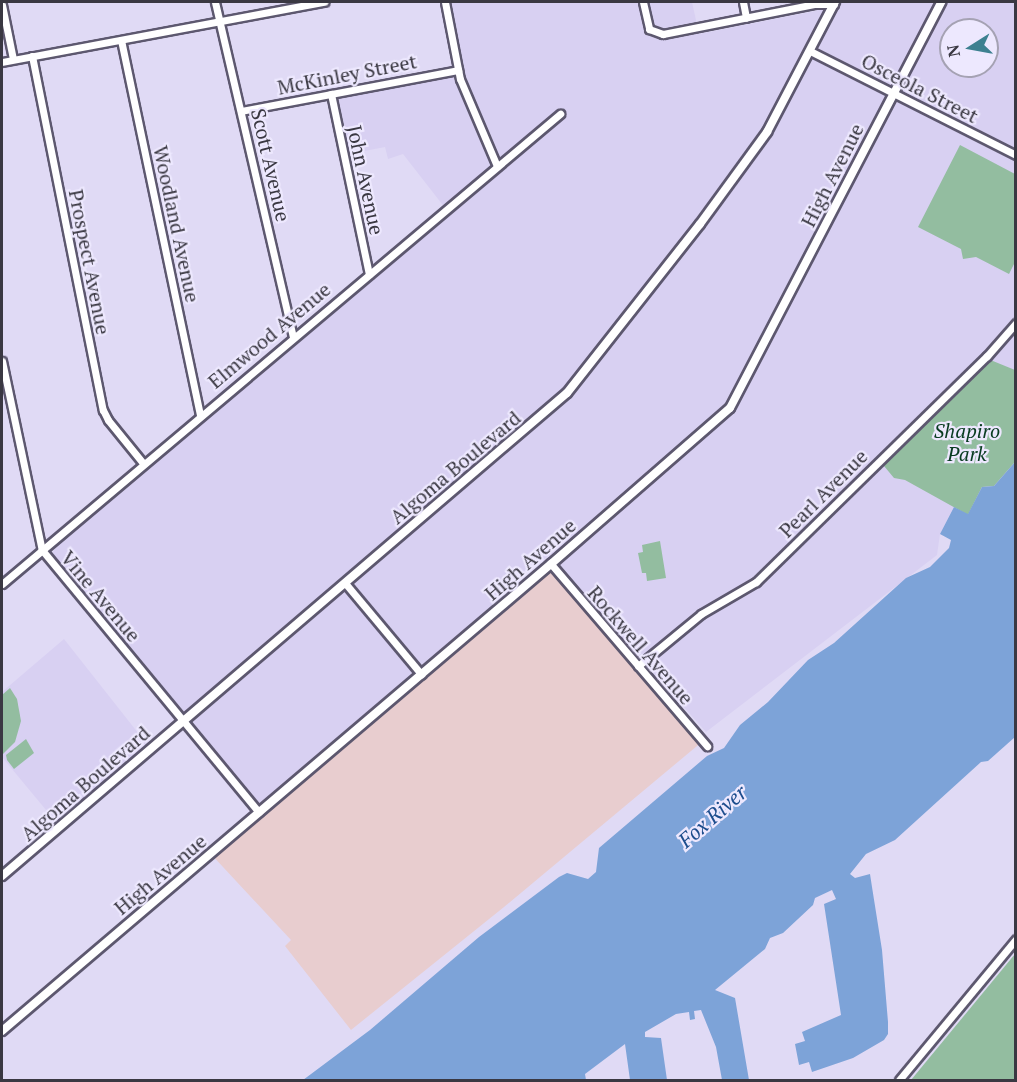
<!DOCTYPE html>
<style>
body{margin:0}
#map{position:relative;width:1017px;height:1082px;overflow:hidden;background:#e0daf5;font-family:"PT Serif",serif}
div>[style]{position:absolute}
[style*='--x']{left:calc(var(--x)*1px);top:calc(var(--y)*1px);width:calc(var(--w)*1px);rotate:calc(var(--a)*1deg)}
.built>*{inset:0;background:#d8d0f2}
.industrial>*{inset:0;background:#e8cdcf}
.green>*{inset:0;background:#93bda0}
.water>*{inset:0;background:#7da3d8}
.roads{filter:drop-shadow(2px 0 #5d586f) drop-shadow(-2px 0 #5d586f) drop-shadow(0 2px #5d586f) drop-shadow(0 -2px #5d586f)}
.minor>*{height:7px;margin:-3.5px;padding:0 3.5px;transform-origin:3.5px;border-radius:3.5px;background:#fff}
.major>*{height:8px;margin:-4px;padding:0 4px;transform-origin:4px;border-radius:4px;background:#fff}
span{translate:-50% -50%;white-space:nowrap;text-align:center;line-height:1.15;-webkit-text-stroke:4.5px #ede8fe;paint-order:stroke}
.street-label{font-size:20px;color:#3a3842}
.park-label{font-size:20px;color:#093c21;font-style:italic}
.water-label{font-size:21px;color:#1d4d8d;font-style:italic}
.frame{position:absolute;inset:0;border:3px solid #3a3842;pointer-events:none}
.north{position:absolute;left:939px;top:18px;width:60px;height:60px;box-sizing:border-box;background:#ede8fe;border:2px solid #a5a2b3;border-radius:50%;rotate:259deg;font-size:16px;font-weight:700;line-height:24px;text-align:center;color:#3a3842}
.north::after{content:'';display:block;margin:auto;width:21px;height:27px;background:#3d8090;clip-path:polygon(50% 0,100% 100%,50% 72%,0 100%)}
</style>
<div id="map">
<div class="built">
<i style="clip-path:polygon(evenodd,448px 2px,692px 2px,699px 34px,816px 11px,822px 2px,1015px 2px,1015px 451px,954px 507px,940px 534px,937px 555px,706px 732px,549px 555px,259px 812px,226px 767px,82px 593px,52px 553px,66px 535px,449px 213px,403px 154px,388px 159px,385px 147px,349px 154px,338px 98px,341px 95px,464px 69px,448px 2px,951px 30px,987px 30px,987px 66px,951px 66px,951px 30px)"></i>
<i style="clip-path:polygon(64px 639px,146px 743px,56px 822px,2px 757px,2px 692px)"></i>
</div>
<div class="industrial">
<i style="clip-path:polygon(551px 564px,703px 741px,504px 907px,351px 1030px,285px 946px,291px 940px,210px 853px)"></i>
</div>
<div class="green">
<i style="clip-path:polygon(960px 145px,1015px 174px,1015px 262px,1009px 274px,976px 257px,963px 259px,961px 249px,918px 227px)"></i>
<i style="clip-path:polygon(988px 359px,1015px 370px,1015px 462px,994px 486px,982px 487px,968px 515px,905px 480px,894px 478px,879px 460px)"></i>
<i style="clip-path:polygon(660px 541px,666px 578px,647px 581px,646px 573px,642px 573px,638px 553px,643px 552px,642px 545px)"></i>
<i style="clip-path:polygon(10px 688px,17px 699px,21px 721px,15px 742px,2px 755px,2px 695px)"></i>
<i style="clip-path:polygon(26px 739px,34px 753px,14px 769px,7px 760px,6px 755px)"></i>
<i style="clip-path:polygon(1015px 954px,1015px 1080px,911px 1080px)"></i>
</div>
<div class="water">
<i style="clip-path:polygon(1015px 462px,1015px 737px,988px 761px,981px 762px,895px 840px,866px 854px,850px 874px,855px 878px,870px 874px,872px 887px,882px 950px,888px 1022px,888px 1034px,884px 1040px,853px 1058px,812px 1072px,809px 1062px,799px 1065px,795px 1044px,805px 1041px,802px 1032px,841px 1015px,824px 904px,836px 899px,832px 890px,815px 898px,813px 905px,783px 933px,770px 938px,765px 949px,715px 990px,735px 998px,749px 1080px,722px 1080px,716px 1047px,701px 1010px,694px 1011px,695px 1019px,690px 1020px,689px 1012px,676px 1014px,645px 1032px,645px 1037px,661px 1038px,667px 1080px,630px 1080px,625px 1044px,585px 1074px,586px 1080px,303px 1080px,370px 1030px,479px 937px,559px 877px,567px 873px,588px 879px,596px 872px,599px 848px,707px 756px,724px 748px,740px 725px,768px 702px,808px 660px,834px 643px,906px 578px,930px 567px,949px 548px,951px 540px,940px 534px,954px 507px,968px 514px,982px 487px,994px 486px)"></i>
</div>
<div class="roads">
<div class="minor">
<i style="--x:215;--y:2;--w:344;--a:76.9"></i>
<i style="--x:445;--y:2;--w:78;--a:79"></i>
<i style="--x:460;--y:79;--w:95;--a:67"></i>
<i style="--x:643;--y:2;--w:28;--a:77"></i>
<i style="--x:649;--y:29;--w:15;--a:20"></i>
<i style="--x:663;--y:34;--w:154;--a:-11.2"></i>
<i style="--x:814;--y:4;--w:20;--a:0"></i>
<i style="--x:743;--y:2;--w:16;--a:79"></i>
<i style="--x:2;--y:5;--w:55;--a:78.5"></i>
<i style="--x:121;--y:40;--w:384;--a:78.1"></i>
<i style="--x:810;--y:51;--w:231;--a:26.8"></i>
<i style="--x:32;--y:56;--w:361;--a:78.7"></i>
<i style="--x:103;--y:410;--w:11;--a:63"></i>
<i style="--x:108;--y:420;--w:55;--a:50.9"></i>
<i style="--x:2;--y:62;--w:328;--a:-10.6"></i>
<i style="--x:331;--y:94;--w:184;--a:78.1"></i>
<i style="--x:241;--y:111;--w:221;--a:-10.7"></i>
<i style="--x:2;--y:361;--w:193;--a:78.1"></i>
<i style="--x:42;--y:550;--w:340;--a:50.4"></i>
<i style="--x:551;--y:564;--w:240;--a:49.4"></i>
<i style="--x:345;--y:583;--w:119;--a:50.1"></i>
<i style="--x:2;--y:584;--w:730;--a:-40.11"></i>
<i style="--x:638;--y:666;--w:82;--a:-39.5"></i>
<i style="--x:701;--y:614;--w:64;--a:-30.2"></i>
<i style="--x:756;--y:582;--w:323;--a:-44.4"></i>
<i style="--x:987;--y:356;--w:44;--a:-48.7"></i>
<i style="--x:899;--y:1080;--w:183;--a:-50.3"></i>
</div>
<div class="major">
<i style="--x:2;--y:876;--w:743;--a:-40.53"></i>
<i style="--x:567;--y:393;--w:215;--a:-51.8"></i>
<i style="--x:700;--y:224;--w:114;--a:-53.9"></i>
<i style="--x:767;--y:132;--w:147;--a:-62.4"></i>
<i style="--x:2;--y:1031;--w:721;--a:-40.39"></i>
<i style="--x:551;--y:564;--w:237;--a:-41.1"></i>
<i style="--x:730;--y:408;--w:458;--a:-62.5"></i>
</div>
</div>
<div class="street-label">
<span style="left:347px;top:74px;rotate:-11deg">McKinley Street</span>
<span style="left:920px;top:88px;rotate:27deg">Osceola Street</span>
<span style="left:271px;top:165px;rotate:77deg">Scott Avenue</span>
<span style="left:832px;top:175px;rotate:-63deg">High Avenue</span>
<span style="left:366px;top:180px;rotate:78deg">John Avenue</span>
<span style="left:177px;top:224px;rotate:78deg">Woodland Avenue</span>
<span style="left:90px;top:262px;rotate:79deg">Prospect Avenue</span>
<span style="left:269px;top:335px;rotate:-40deg">Elmwood Avenue</span>
<span style="left:455px;top:467px;rotate:-40deg">Algoma Boulevard</span>
<span style="left:823px;top:493px;rotate:-45deg">Pearl Avenue</span>
<span style="left:530px;top:559px;rotate:-41deg">High Avenue</span>
<span style="left:101px;top:596px;rotate:50deg">Vine Avenue</span>
<span style="left:641px;top:645px;rotate:49deg">Rockwell Avenue</span>
<span style="left:85px;top:783px;rotate:-41deg">Algoma Boulevard</span>
<span style="left:160px;top:874px;rotate:-40deg">High Avenue</span>
</div>
<div class="park-label">
<span style="left:967px;top:442px">Shapiro<br>Park</span>
</div>
<div class="water-label">
<span style="left:712px;top:816px;rotate:-41deg">Fox River</span>
</div>
<div class="frame"></div>
<div class="north">N</div>
</div>
